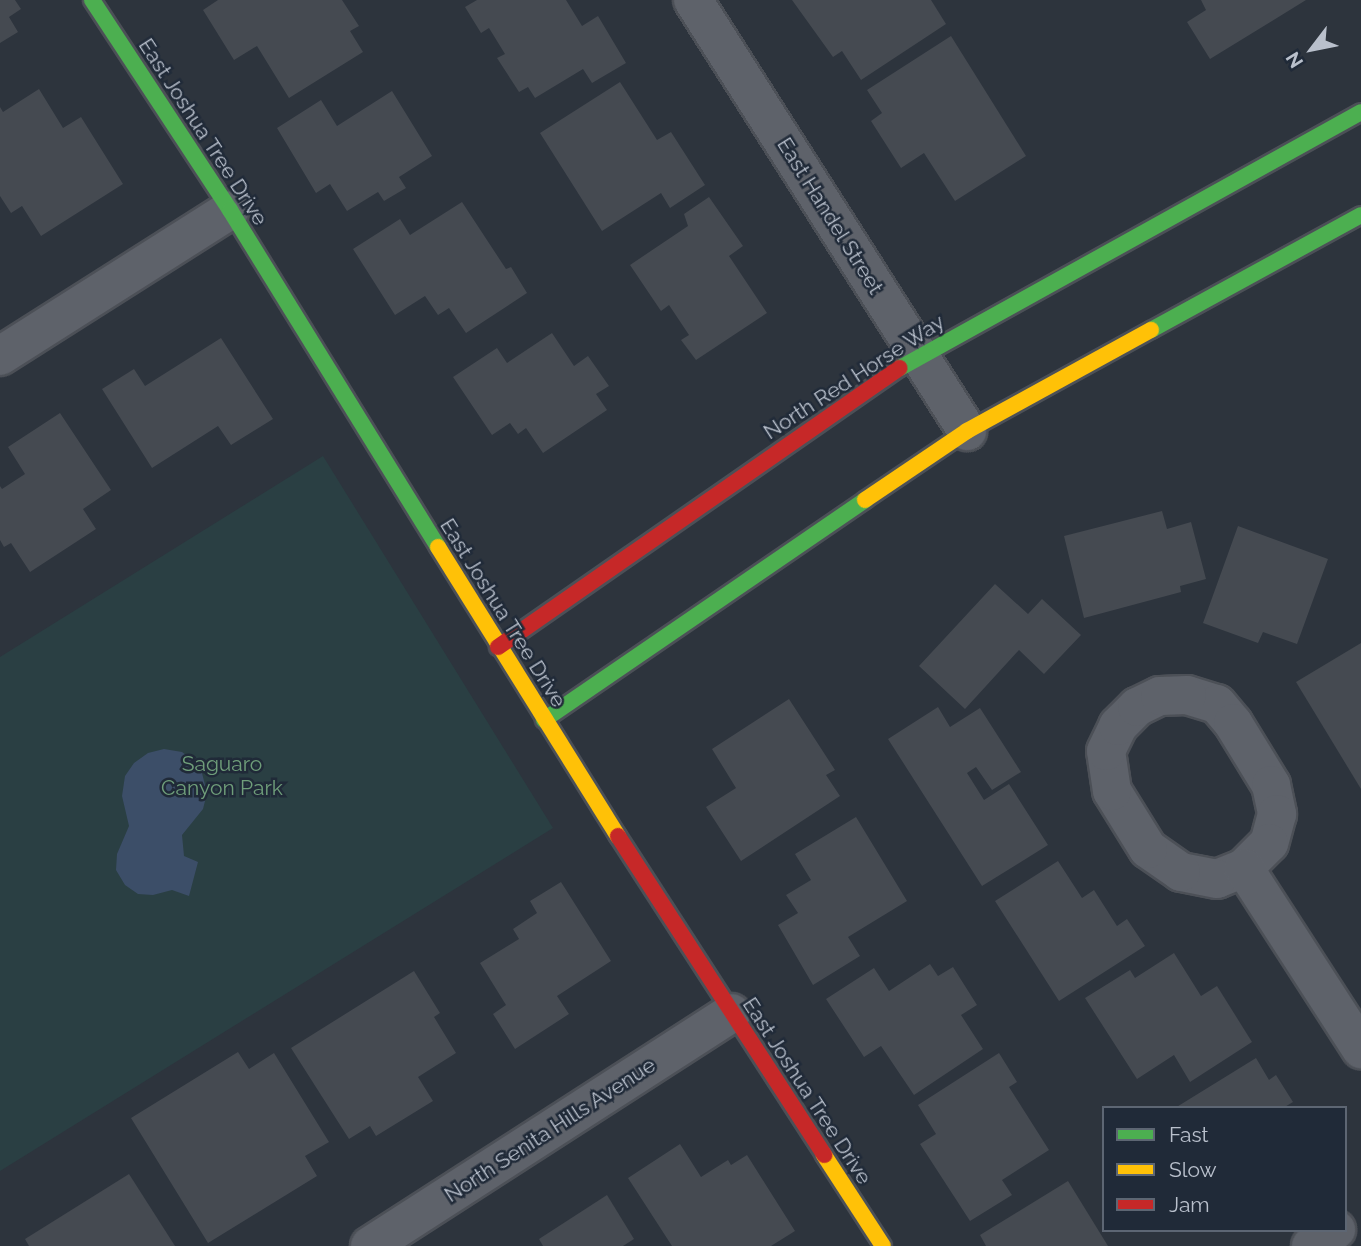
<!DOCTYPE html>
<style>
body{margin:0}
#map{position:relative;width:1361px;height:1246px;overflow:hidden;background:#2d343d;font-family:Raleway,sans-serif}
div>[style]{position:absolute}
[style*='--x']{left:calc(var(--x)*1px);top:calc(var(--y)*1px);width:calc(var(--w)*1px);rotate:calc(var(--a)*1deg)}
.green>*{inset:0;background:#2a3f43}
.water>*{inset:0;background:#3c4e68}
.building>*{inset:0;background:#454a51}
.roads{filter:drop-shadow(2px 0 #4c5057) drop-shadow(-2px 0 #4c5057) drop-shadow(0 2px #4c5057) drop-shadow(0 -2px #4c5057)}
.street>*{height:38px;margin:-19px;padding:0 19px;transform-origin:19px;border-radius:19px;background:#5e626a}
.fast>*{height:16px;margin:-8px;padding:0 8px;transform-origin:8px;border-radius:8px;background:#4caf50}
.slow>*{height:16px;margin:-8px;padding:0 8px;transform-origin:8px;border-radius:8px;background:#ffc107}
.jam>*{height:16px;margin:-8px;padding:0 8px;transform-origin:8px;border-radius:8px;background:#c62828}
span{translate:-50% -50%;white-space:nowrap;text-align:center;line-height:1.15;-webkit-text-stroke:5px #202a38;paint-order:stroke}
.street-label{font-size:21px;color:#b9c0cc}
.park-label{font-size:21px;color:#6f9e7a}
.legend{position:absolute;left:1102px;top:1106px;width:245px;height:126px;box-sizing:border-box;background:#202a38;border:2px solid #5d6673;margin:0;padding:9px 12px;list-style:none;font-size:21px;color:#b9c0cc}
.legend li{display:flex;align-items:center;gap:14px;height:35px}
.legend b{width:35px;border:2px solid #5d6673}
.north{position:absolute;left:1277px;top:14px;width:70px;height:70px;-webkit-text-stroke:5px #202a38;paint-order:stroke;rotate:238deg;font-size:19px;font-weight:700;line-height:28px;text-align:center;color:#b9c0cc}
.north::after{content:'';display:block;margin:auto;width:24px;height:32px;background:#b9c0cc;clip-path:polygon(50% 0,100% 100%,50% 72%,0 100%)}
</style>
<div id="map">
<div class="green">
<i style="clip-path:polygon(323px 456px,553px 828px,0 1171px,0 657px)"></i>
</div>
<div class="water">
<i style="clip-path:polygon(164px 749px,182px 752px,194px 761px,202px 773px,207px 793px,203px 809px,182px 835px,184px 856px,198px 862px,189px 896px,172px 890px,153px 895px,138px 894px,125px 885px,116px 870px,117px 854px,129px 826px,122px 796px,125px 776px,134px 763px,148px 753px)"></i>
</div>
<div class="building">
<i style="clip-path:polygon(0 0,15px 0,21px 9px,9px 17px,18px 32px,0 43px)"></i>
<i style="clip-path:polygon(218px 0,342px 0,359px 26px,350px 31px,363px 52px,289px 98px,257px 46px,234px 60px,203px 10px)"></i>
<i style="clip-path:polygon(477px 0,566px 0,582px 26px,598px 16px,626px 63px,592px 83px,583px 69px,535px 98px,528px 87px,519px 92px,497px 58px,505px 54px,489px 28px,481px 33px,465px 7px)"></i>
<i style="clip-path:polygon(792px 0,931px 0,946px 24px,861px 80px,842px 51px,833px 57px)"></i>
<i style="clip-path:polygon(1201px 0,1306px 0,1210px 59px,1187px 22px,1206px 10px)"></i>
<i style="clip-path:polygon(951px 36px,1026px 156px,955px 201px,924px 153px,901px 168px,871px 121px,882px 113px,867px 90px)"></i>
<i style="clip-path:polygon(620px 82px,657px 140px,671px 132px,705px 185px,670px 208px,661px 193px,602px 231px,540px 133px)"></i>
<i style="clip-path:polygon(39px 89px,63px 128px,81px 117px,123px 184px,41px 236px,22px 206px,11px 213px,0 196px,0 107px,3px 112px)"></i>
<i style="clip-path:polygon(392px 91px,432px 156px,399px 177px,406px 188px,384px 201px,378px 192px,347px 211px,330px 184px,316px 193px,277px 128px,321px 100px,337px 126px)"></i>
<i style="clip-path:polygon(709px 197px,743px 246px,729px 256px,767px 313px,696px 360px,681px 340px,689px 335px,669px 305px,661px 311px,630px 265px,688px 226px,684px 214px)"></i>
<i style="clip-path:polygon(462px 202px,506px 269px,511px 267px,527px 293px,466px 333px,449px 308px,438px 315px,425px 296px,395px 315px,353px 249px,400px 219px,410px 235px)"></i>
<i style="clip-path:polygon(552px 333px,574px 366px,588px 356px,609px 386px,596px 394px,607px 410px,543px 453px,526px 428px,518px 434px,510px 423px,492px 435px,453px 377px,497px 348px,507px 363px)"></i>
<i style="clip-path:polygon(221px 338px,273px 419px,231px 445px,218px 426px,152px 468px,102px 389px,134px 369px,145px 386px)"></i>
<i style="clip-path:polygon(60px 413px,111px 490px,83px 509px,96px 529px,30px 572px,11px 543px,4px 547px,0 540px,0 486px,2px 489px,25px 474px,8px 447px)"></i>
<i style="clip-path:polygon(1162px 511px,1167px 529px,1191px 522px,1206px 579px,1180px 586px,1181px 592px,1084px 618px,1064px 536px)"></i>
<i style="clip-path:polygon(1238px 526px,1328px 559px,1297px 644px,1263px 632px,1258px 643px,1203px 623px)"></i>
<i style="clip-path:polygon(995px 584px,1028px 614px,1042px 599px,1081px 635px,1044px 674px,1019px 650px,965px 709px,919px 666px)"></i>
<i style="clip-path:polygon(1361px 643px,1361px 789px,1296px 682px)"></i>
<i style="clip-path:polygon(789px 699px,835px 770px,826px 775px,840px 796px,741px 861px,706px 807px,736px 788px,712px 749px)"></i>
<i style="clip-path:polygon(938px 707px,950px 727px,980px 708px,1021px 772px,992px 790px,976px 767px,967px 773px,984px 800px,1009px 784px,1048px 845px,982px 886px,888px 739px)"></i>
<i style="clip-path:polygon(856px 817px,907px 901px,848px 937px,860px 956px,813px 985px,778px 925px,798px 913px,786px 895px,811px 880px,795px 854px)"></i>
<i style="clip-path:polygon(1058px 861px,1082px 898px,1094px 890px,1117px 926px,1127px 919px,1145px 946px,1059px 1001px,995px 901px)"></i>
<i style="clip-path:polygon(561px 882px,611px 961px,557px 996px,569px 1014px,515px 1049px,493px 1014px,506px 1005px,480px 963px,519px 939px,513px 929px,537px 913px,530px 901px)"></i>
<i style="clip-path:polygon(1174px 953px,1201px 996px,1217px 986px,1252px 1042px,1190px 1082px,1174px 1055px,1137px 1079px,1085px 998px,1130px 970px,1135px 978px)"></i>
<i style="clip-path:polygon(930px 964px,938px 976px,953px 967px,977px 1005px,961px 1015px,983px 1049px,914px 1095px,881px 1046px,864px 1057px,826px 999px,874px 968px,889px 991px)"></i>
<i style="clip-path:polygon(414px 971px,440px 1013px,434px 1017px,456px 1053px,418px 1077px,433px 1101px,376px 1136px,370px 1126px,349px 1139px,291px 1048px)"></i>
<i style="clip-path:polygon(238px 1052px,249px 1069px,274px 1053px,329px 1142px,305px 1156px,317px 1176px,208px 1243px,131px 1118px)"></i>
<i style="clip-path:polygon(999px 1053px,1017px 1082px,1009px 1087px,1049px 1150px,1002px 1180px,1012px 1195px,970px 1221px,920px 1144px,936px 1134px,918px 1105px)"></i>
<i style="clip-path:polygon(1256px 1058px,1269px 1080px,1276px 1075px,1293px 1102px,1283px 1108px,1175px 1108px)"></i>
<i style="clip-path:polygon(680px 1144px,701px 1177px,728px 1160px,731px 1165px,747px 1155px,795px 1231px,771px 1246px,672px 1246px,628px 1178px)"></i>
<i style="clip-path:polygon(129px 1174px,175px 1246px,29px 1246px,25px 1239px)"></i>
<i style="clip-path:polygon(1068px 1181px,1108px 1246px,986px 1246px,980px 1235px)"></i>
<i style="clip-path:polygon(607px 1195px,634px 1239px,623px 1246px,543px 1246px,539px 1239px)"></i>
</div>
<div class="roads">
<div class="street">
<i style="--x:693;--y:0;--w:511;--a:57.55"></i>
<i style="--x:0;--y:356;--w:272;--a:-32.4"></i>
<i style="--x:1187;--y:695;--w:31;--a:17"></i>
<i style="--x:1217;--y:704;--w:25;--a:50"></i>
<i style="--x:1233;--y:723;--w:73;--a:58.5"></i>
<i style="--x:1271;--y:785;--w:30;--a:78"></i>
<i style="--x:1277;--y:814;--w:30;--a:105"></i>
<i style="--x:1269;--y:843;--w:35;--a:135"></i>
<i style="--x:1244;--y:868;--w:29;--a:158"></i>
<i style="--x:1217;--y:879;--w:37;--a:-169"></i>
<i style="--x:1181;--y:872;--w:40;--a:-145.1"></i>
<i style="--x:1148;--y:849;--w:68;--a:-121.8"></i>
<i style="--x:1112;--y:791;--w:40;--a:-98.5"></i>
<i style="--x:1106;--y:751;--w:28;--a:-64"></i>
<i style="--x:1118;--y:726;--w:27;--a:-45"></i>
<i style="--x:1137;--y:707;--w:25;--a:-26"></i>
<i style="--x:1160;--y:696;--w:27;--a:-2"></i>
<i style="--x:1244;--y:868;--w:216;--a:57.1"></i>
<i style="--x:370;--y:1246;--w:430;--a:-32.8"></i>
<i style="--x:1311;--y:1246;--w:30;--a:-33"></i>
</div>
<div class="fast">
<i style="--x:92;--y:0;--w:251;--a:56.7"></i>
<i style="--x:230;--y:210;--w:396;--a:58.3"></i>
<i style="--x:1151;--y:330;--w:239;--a:-28.7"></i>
<i style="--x:900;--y:368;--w:527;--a:-29.04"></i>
<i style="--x:544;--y:720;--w:389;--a:-34.4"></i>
</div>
<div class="slow">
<i style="--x:865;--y:500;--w:123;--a:-34.1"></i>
<i style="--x:967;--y:431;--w:210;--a:-28.8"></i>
<i style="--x:438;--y:547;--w:340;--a:58.1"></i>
<i style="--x:824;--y:1155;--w:108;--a:57"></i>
</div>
<div class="jam">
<i style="--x:498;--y:647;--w:489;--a:-34.8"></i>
<i style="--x:618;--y:836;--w:380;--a:57.1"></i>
</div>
</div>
<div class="street-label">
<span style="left:203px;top:132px;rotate:57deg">East Joshua Tree Drive</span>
<span style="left:830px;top:216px;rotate:58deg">East Handel Street</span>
<span style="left:854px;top:377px;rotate:-33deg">North Red Horse Way</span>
<span style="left:503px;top:613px;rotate:58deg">East Joshua Tree Drive</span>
<span style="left:807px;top:1091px;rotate:57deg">East Joshua Tree Drive</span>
<span style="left:550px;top:1130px;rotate:-33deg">North Senita Hills Avenue</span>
</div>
<div class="park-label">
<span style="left:222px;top:776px">Saguaro<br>Canyon Park</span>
</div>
<ul class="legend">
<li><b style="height:9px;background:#4caf50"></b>Fast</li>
<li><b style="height:9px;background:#ffc107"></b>Slow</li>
<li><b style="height:9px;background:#c62828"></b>Jam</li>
</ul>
<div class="north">N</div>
</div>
